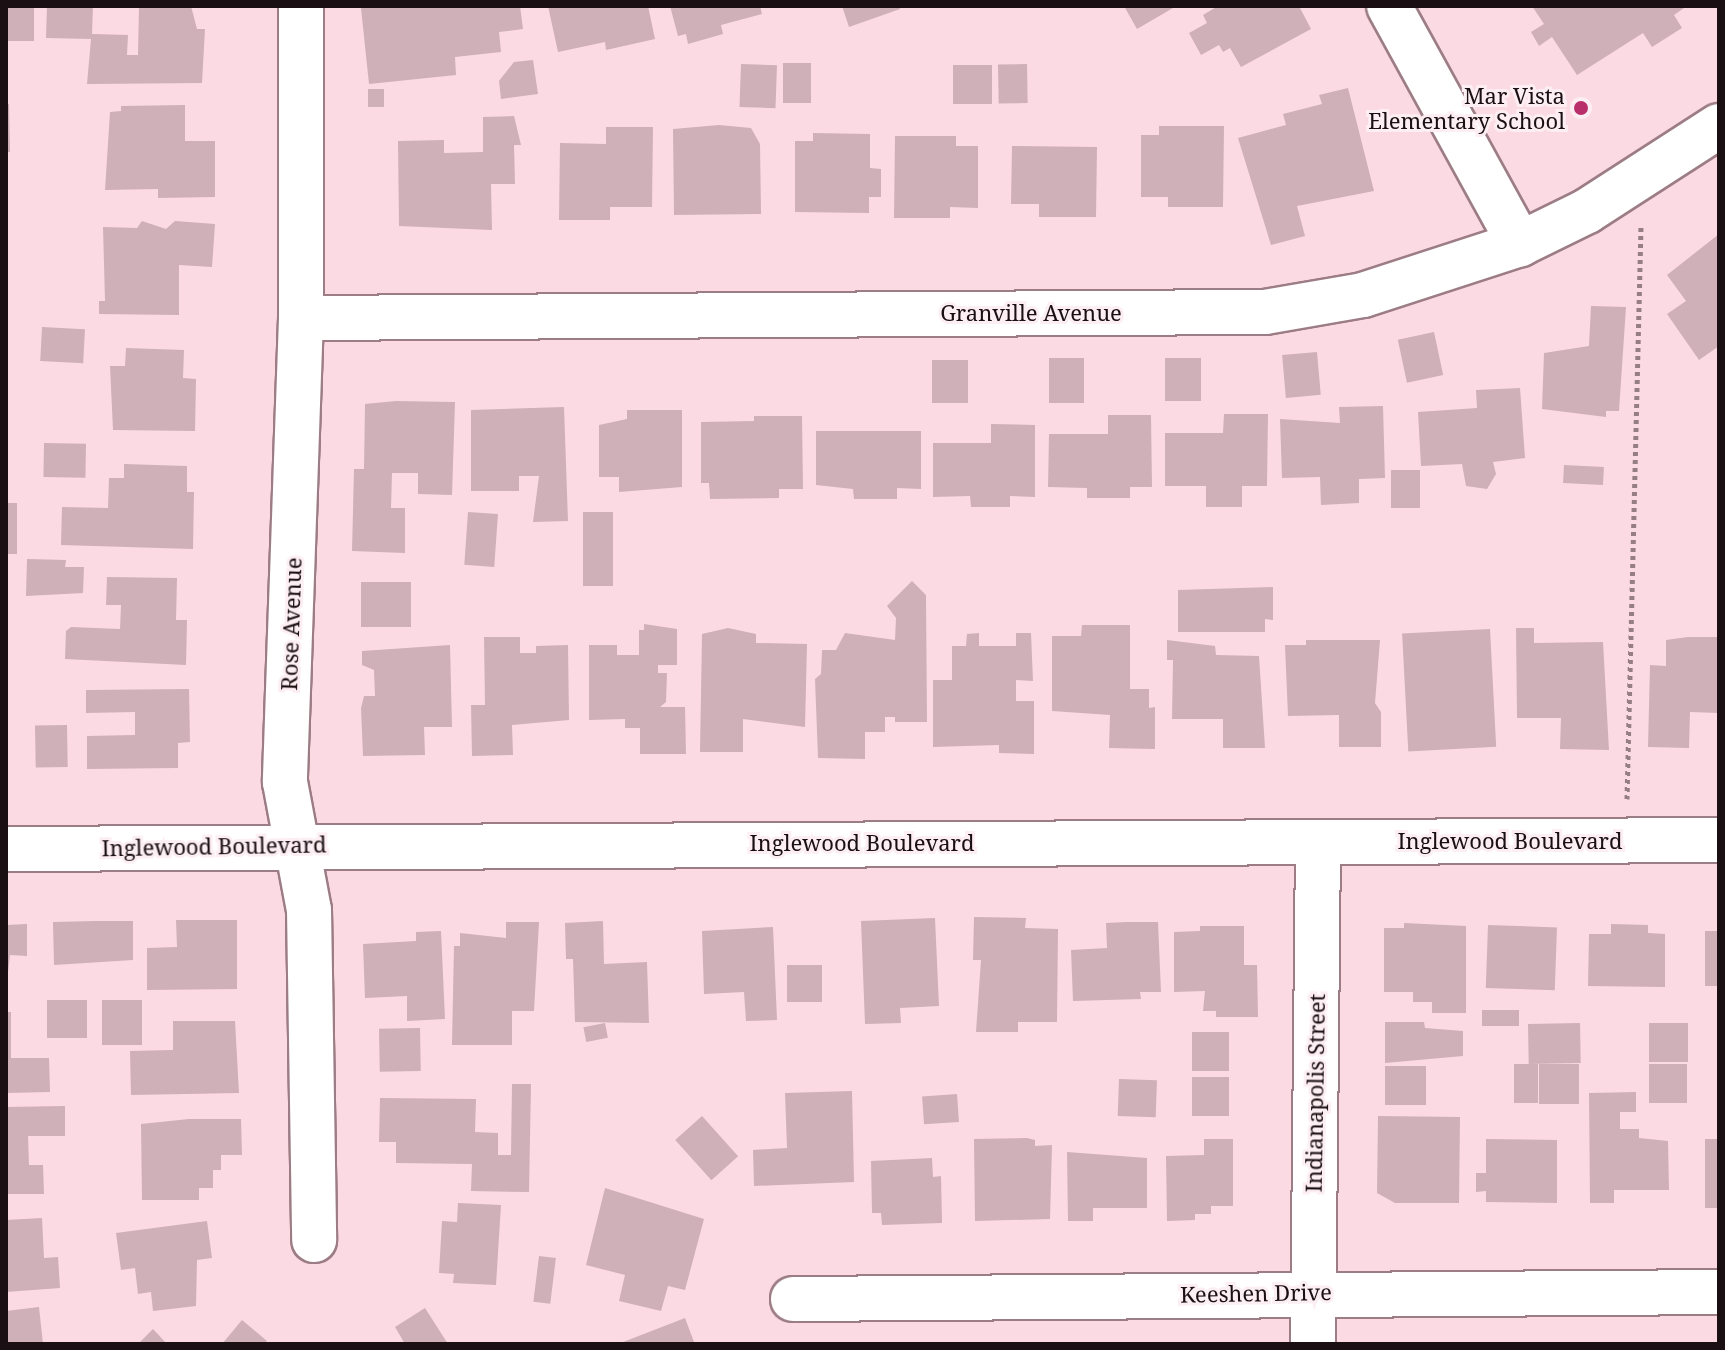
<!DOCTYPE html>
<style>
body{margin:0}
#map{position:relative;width:1725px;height:1350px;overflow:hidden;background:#fcdae4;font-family:"Noto Serif",serif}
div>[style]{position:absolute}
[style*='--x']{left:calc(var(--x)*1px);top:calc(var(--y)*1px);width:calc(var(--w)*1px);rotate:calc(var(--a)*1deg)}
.building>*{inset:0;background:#cfafb8;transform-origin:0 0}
.path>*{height:5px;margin-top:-2.5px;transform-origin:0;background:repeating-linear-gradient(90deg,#967e85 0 4px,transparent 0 8px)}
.roads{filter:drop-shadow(2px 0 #9c7d86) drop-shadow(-2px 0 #9c7d86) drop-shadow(0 2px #9c7d86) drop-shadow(0 -2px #9c7d86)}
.minor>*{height:44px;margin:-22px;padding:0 22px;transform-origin:22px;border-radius:22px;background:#fff}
.dots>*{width:22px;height:22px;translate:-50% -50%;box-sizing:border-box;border:4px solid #fceef2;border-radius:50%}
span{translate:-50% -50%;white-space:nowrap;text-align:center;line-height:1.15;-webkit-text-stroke:6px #fceef2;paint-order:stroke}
.poi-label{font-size:22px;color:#1a0f12}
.right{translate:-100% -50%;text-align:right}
.street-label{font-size:22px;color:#1a0f12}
.frame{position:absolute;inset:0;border:8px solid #1a0f12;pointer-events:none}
</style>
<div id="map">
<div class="building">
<i style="left:6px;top:6px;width:28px;height:35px"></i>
<i style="clip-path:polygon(47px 6px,93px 6px,92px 34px,128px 35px,127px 55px,138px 55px,139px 6px,191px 6px,197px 29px,205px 29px,202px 83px,87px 84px,91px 39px,46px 38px)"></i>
<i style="clip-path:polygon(520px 6px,523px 29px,499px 32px,501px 52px,455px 57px,456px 75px,369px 84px,361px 8px)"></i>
<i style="clip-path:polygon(548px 6px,648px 6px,655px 39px,606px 50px,605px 42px,558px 52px)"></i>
<i style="clip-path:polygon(670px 6px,760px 6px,762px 14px,721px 25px,723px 34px,688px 44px,686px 34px,678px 36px)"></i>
<i style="clip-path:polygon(842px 6px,899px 6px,900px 9px,849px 27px)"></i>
<i style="clip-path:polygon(1124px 6px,1172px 6px,1173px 8px,1137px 29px)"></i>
<i style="clip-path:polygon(1218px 6px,1299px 6px,1311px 29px,1241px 67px,1230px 48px,1223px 52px,1219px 45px,1201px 55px,1189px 33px,1207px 23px,1203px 15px)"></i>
<i style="clip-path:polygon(1532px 6px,1687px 6px,1674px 15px,1682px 28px,1652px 47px,1643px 33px,1577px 75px,1552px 37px,1539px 46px,1531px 32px,1544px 24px)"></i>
<i style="clip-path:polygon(533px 60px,538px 94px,501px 99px,499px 81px,514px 62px)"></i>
<i style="left:783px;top:63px;width:28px;height:40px"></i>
<i style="left:741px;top:64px;width:36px;height:43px;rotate:2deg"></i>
<i style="left:1027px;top:64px;width:39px;height:29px;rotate:89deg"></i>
<i style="left:953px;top:65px;width:39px;height:39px"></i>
<i style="clip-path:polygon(1348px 88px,1374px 191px,1297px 206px,1305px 236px,1271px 245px,1238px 138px,1286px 125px,1283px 114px,1322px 104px,1319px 95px)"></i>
<i style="left:368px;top:89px;width:16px;height:18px"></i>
<i style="clip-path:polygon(6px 104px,9px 104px,10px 152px,6px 152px)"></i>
<i style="clip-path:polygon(185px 105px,185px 141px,215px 141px,215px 197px,158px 198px,158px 189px,105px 190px,110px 112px,121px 111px,121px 106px)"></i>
<i style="clip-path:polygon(514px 116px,521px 145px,514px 145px,515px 184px,491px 184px,492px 230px,399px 226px,398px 141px,444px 140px,444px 153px,483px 152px,483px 117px)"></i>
<i style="clip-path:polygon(719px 125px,751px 128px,760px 144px,761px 214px,674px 215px,673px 129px)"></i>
<i style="clip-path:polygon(1159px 126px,1224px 126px,1223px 207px,1168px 207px,1168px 197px,1141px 197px,1141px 135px,1159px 135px)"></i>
<i style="clip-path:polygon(606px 127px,653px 127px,652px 207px,610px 207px,610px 220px,559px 220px,560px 143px,606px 144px)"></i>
<i style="clip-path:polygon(813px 133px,870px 134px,870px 168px,881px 169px,881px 197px,869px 197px,869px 213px,795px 212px,795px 141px,813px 141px)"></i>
<i style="clip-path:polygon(895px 136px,956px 136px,956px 146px,978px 146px,978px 208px,950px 207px,950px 218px,894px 218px)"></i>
<i style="clip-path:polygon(1012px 146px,1097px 147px,1096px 217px,1039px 217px,1039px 204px,1011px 204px)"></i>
<i style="clip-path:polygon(142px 221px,166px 229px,175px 221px,215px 224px,212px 267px,179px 265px,179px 315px,99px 314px,99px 301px,105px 301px,103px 227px,137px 228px)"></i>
<i style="clip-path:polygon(1719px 234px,1719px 346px,1699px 360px,1667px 314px,1686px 301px,1667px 275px)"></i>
<i style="clip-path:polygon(1591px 306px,1626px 307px,1619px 411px,1606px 411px,1606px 417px,1542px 409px,1544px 353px,1589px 346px)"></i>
<i style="left:42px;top:327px;width:43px;height:34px;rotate:3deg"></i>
<i style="left:1434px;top:332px;width:44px;height:37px;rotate:78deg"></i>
<i style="clip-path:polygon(126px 348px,184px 350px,183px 378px,196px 379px,195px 431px,113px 430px,110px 366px,125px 366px)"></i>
<i style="left:1317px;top:352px;width:43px;height:35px;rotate:85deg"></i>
<i style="left:1084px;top:358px;width:45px;height:35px;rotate:90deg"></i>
<i style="left:1165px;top:358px;width:36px;height:43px"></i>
<i style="left:932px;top:360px;width:36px;height:43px"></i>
<i style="clip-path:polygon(1520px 388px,1525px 458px,1493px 462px,1496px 474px,1487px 489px,1466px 486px,1462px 464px,1421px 466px,1418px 412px,1477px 408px,1476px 390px)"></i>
<i style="clip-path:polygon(396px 401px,455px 402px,452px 495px,418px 494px,418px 473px,392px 473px,391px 508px,405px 508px,405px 553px,352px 551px,354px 469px,364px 469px,365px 404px)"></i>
<i style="clip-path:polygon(1383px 406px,1385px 478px,1359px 479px,1359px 503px,1321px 505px,1320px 477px,1282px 478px,1280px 419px,1340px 423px,1339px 407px)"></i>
<i style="clip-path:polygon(564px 407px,568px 521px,533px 522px,539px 476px,519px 476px,519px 491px,471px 491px,471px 410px)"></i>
<i style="clip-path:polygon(627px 410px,682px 410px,682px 487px,619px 492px,619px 477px,599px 477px,599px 425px,627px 419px)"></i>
<i style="clip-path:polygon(1224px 414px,1268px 414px,1267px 486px,1242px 486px,1242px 507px,1206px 507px,1206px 486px,1165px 486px,1165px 433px,1223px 433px)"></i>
<i style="clip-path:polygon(1108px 415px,1151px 415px,1152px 487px,1130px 487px,1130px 498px,1087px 498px,1087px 488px,1048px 487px,1049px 434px,1108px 434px)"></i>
<i style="clip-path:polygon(754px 416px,802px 416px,803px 489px,779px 489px,779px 498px,710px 499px,709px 483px,701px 483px,701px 422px,754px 421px)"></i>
<i style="clip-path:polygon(991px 424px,1035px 425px,1035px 497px,1010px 496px,1010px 507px,971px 507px,970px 496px,933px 497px,933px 443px,991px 443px)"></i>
<i style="clip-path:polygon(816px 431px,921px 431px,921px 489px,897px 488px,897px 499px,854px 499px,853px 489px,816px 485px)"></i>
<i style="left:44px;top:443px;width:42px;height:34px;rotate:1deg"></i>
<i style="clip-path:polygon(124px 464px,187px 466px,187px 492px,194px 492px,193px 549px,61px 545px,62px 507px,108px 508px,109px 478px,124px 478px)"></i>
<i style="left:1564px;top:465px;width:40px;height:18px;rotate:3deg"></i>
<i style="left:1391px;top:470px;width:29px;height:38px"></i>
<i style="left:6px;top:503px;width:11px;height:51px"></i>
<i style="left:468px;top:512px;width:30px;height:53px;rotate:4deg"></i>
<i style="left:613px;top:512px;width:74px;height:30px;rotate:90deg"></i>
<i style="clip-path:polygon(27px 559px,66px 560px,65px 567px,84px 567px,83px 593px,26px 596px)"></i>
<i style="clip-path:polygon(107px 577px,177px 578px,176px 620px,187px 620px,186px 665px,65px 659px,66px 631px,71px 627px,120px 629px,121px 605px,106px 605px)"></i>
<i style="clip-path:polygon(912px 581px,926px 595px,927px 722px,895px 722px,895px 717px,885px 717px,885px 732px,865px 732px,865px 759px,818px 758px,815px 679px,821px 674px,822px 650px,836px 650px,845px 633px,895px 640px,896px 618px,887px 606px)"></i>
<i style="left:361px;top:582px;width:50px;height:45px"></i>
<i style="clip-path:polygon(1273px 587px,1273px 620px,1265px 619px,1265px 632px,1178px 632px,1178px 590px)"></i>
<i style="clip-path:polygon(644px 624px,677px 629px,677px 665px,658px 665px,658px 673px,667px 673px,666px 702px,660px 707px,685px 707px,686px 754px,640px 754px,640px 728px,625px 728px,625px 719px,589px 720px,589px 645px,617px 645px,617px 655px,639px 655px,639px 630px,644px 630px)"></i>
<i style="clip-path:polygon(1082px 625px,1130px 625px,1130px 689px,1149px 689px,1149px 708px,1155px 707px,1155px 749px,1109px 748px,1110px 715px,1052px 711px,1052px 636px,1081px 636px)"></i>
<i style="clip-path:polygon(728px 628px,756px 634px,756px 643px,807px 644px,805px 727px,743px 719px,743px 752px,700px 752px,702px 634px)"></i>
<i style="clip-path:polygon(1516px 628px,1534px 628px,1534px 643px,1603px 642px,1609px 750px,1560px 749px,1561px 718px,1517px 718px)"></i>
<i style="left:1490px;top:629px;width:118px;height:88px;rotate:87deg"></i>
<i style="clip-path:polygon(979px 633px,979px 646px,1016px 646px,1016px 633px,1031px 633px,1033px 681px,1016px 680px,1016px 701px,1034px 701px,1034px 754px,999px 753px,999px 745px,933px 747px,933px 680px,952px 680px,952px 646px,966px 646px,967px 634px)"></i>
<i style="clip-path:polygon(484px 637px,520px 637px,520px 653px,536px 653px,536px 646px,568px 645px,569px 720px,512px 725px,513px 755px,472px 756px,471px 705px,485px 705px)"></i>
<i style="clip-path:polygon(1688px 637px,1719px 637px,1719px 713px,1690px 712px,1689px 748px,1648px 747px,1650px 665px,1666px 666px,1666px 640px)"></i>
<i style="clip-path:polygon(1167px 640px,1215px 646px,1216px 655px,1259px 656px,1265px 748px,1223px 748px,1223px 719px,1172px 719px,1173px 660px,1167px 660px)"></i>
<i style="clip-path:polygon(1306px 640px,1380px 640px,1375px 703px,1381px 712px,1381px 747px,1339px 747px,1339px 715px,1288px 716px,1285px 645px,1306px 645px)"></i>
<i style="clip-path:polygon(450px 645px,452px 727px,424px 727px,425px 755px,363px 756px,361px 708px,364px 696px,375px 696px,374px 670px,362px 665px,362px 651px)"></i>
<i style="clip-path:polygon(189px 689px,190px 742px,178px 743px,178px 768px,87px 769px,87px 736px,135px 735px,135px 712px,86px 713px,86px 690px)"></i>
<i style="left:67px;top:725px;width:42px;height:32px;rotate:89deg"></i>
<i style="clip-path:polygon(974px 917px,1026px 918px,1025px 928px,1058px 929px,1057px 1022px,1018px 1022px,1018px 1032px,976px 1032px,981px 960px,973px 960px)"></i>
<i style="clip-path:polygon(935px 918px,939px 1006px,900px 1008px,901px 1023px,865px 1024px,861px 921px)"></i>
<i style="clip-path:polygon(176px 920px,237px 920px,237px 989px,147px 990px,147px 948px,177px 947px)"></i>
<i style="clip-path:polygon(96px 921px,133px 921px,133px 960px,54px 965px,53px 922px)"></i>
<i style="clip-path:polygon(603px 921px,604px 964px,647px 962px,649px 1023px,575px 1022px,573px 959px,566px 959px,565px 923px)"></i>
<i style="clip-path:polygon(506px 922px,539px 922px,534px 1011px,512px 1011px,512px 1045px,452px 1045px,454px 946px,460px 946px,460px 933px,506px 938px)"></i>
<i style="clip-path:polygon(1127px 922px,1158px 922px,1161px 992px,1140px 992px,1141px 999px,1073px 1001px,1071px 950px,1107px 948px,1106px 923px)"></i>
<i style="clip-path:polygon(1404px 923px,1466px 926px,1466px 1013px,1432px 1013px,1432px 1002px,1413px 1002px,1413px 992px,1384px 992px,1384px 928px,1404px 928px)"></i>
<i style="clip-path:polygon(27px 924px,27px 956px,10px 955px,6px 990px,6px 925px)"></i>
<i style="clip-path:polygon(1611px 924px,1648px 925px,1648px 933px,1665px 934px,1665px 987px,1588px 986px,1589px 934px,1611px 934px)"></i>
<i style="left:1488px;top:925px;width:69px;height:63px;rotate:2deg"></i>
<i style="clip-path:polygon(1200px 926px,1244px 926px,1244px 965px,1257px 965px,1258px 1017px,1216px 1017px,1216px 1011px,1203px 1011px,1205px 991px,1174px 992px,1174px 932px,1200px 931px)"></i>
<i style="clip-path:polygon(773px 927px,777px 1020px,746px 1021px,744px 992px,704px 994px,702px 931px)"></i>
<i style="clip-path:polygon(441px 931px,445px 1019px,407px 1021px,407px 996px,365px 998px,363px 944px,416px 941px,416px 932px)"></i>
<i style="left:1705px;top:931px;width:14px;height:55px"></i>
<i style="left:787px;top:965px;width:35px;height:37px"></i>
<i style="left:47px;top:1000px;width:40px;height:38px"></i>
<i style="left:102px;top:1000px;width:40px;height:45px"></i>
<i style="left:1482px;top:1010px;width:37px;height:16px"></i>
<i style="clip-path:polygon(6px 1012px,11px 1012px,11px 1058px,49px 1058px,50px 1092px,6px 1093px)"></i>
<i style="clip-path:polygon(173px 1021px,235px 1021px,239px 1093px,131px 1095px,130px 1051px,173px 1050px)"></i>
<i style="clip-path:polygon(1385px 1022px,1424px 1022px,1425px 1028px,1463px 1031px,1463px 1056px,1385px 1063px)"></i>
<i style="left:605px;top:1023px;width:15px;height:22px;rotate:79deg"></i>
<i style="left:1580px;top:1023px;width:40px;height:52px;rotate:89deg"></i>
<i style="left:1649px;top:1023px;width:39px;height:39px"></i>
<i style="left:420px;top:1028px;width:43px;height:41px;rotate:89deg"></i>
<i style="left:1192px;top:1032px;width:37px;height:39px"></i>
<i style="left:1514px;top:1064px;width:24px;height:39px"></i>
<i style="left:1539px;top:1064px;width:40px;height:40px"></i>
<i style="left:1649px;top:1064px;width:38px;height:39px"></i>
<i style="left:1385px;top:1066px;width:41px;height:39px"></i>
<i style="left:1192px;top:1077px;width:37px;height:39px"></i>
<i style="left:1119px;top:1079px;width:38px;height:37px;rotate:2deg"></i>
<i style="clip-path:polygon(512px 1084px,531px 1084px,529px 1192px,471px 1191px,472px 1164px,396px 1163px,396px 1142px,379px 1142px,380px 1098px,476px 1099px,475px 1132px,498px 1133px,498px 1155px,511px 1155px)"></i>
<i style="clip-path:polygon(852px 1091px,854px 1182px,754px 1186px,753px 1150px,787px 1148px,785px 1093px)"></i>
<i style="clip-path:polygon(1636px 1092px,1636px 1112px,1620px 1112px,1620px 1129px,1639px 1129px,1639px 1138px,1668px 1141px,1669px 1190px,1614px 1190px,1614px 1203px,1590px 1203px,1589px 1093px)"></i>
<i style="left:957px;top:1094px;width:28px;height:35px;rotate:86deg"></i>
<i style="clip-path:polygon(65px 1106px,65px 1136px,28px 1136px,29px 1165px,43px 1165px,44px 1194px,6px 1194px,6px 1107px)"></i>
<i style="left:702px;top:1116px;width:54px;height:36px;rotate:48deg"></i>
<i style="clip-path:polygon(1378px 1116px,1460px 1117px,1459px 1203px,1395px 1203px,1377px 1193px)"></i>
<i style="clip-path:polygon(189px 1119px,241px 1119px,242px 1155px,221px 1155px,221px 1170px,213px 1170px,213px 1188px,199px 1188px,199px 1200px,142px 1200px,141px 1124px)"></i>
<i style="clip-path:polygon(1027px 1138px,1035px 1140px,1035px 1146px,1052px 1145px,1050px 1219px,975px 1221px,974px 1139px)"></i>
<i style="clip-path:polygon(1204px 1139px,1233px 1139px,1233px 1206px,1211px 1206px,1211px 1214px,1195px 1214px,1195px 1220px,1167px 1221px,1166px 1156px,1204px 1155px)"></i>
<i style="clip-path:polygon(1486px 1139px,1557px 1140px,1557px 1203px,1486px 1202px,1486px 1191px,1476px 1192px,1476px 1173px,1486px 1173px)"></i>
<i style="left:1705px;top:1139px;width:14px;height:69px"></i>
<i style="clip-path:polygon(1067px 1152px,1147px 1158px,1147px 1208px,1093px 1208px,1093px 1221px,1068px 1221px)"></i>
<i style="clip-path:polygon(932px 1158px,933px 1177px,941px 1176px,942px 1223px,882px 1225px,881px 1213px,872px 1213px,871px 1161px)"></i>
<i style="clip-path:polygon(605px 1188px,704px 1219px,685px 1290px,668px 1286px,661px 1311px,619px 1301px,625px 1275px,586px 1265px)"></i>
<i style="clip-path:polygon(458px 1203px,501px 1205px,496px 1285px,453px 1283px,454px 1274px,439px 1273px,442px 1221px,457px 1222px)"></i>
<i style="clip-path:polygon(42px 1218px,44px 1258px,58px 1257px,60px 1288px,6px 1292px,6px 1220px)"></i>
<i style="clip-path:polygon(207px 1221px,212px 1258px,197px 1260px,196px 1306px,153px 1311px,151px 1292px,138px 1294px,135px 1268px,121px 1270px,116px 1233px)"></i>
<i style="left:539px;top:1256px;width:17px;height:46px;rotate:7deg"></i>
<i style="clip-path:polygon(39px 1307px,43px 1344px,6px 1344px,6px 1311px)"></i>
<i style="clip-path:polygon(425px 1308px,448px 1344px,405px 1344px,395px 1327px)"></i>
<i style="clip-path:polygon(685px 1318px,694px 1342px,689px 1344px,618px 1344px)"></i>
<i style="clip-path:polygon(242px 1320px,267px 1341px,264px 1344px,222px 1344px)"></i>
<i style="clip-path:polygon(153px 1329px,167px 1344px,138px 1344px)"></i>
</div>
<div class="path">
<i style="--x:1627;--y:799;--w:573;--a:-88.6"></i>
</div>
<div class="roads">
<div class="minor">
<i style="--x:301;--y:6;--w:312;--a:90"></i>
<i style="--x:301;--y:318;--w:464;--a:92"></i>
<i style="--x:285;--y:782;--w:130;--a:79.4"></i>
<i style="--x:309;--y:910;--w:330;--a:89.1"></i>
<i style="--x:1389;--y:6;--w:272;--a:61.2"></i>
<i style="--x:301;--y:318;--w:964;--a:-0.36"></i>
<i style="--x:1265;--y:312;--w:99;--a:-9.8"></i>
<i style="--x:1363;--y:295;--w:165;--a:-18"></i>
<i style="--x:1520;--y:244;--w:75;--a:-26.2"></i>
<i style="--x:1587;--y:211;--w:157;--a:-32.8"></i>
<i style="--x:6;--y:849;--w:1713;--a:-0.3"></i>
<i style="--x:793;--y:1299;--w:926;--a:-0.43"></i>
<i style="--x:1313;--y:1344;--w:502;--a:-89.43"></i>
</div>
</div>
<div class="dots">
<i style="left:1581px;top:108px;background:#b82f6c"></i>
</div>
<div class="poi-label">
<span class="right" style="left:1565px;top:108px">Mar Vista<br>Elementary School</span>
</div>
<div class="street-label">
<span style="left:1031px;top:313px">Granville Avenue</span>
<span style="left:291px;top:624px;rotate:-88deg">Rose Avenue</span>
<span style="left:1510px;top:841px">Inglewood Boulevard</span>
<span style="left:862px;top:843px">Inglewood Boulevard</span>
<span style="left:214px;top:846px;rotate:-1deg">Inglewood Boulevard</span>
<span style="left:1315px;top:1093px;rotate:-89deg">Indianapolis Street</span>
<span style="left:1256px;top:1293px;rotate:-1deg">Keeshen Drive</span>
</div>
<div class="frame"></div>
</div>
